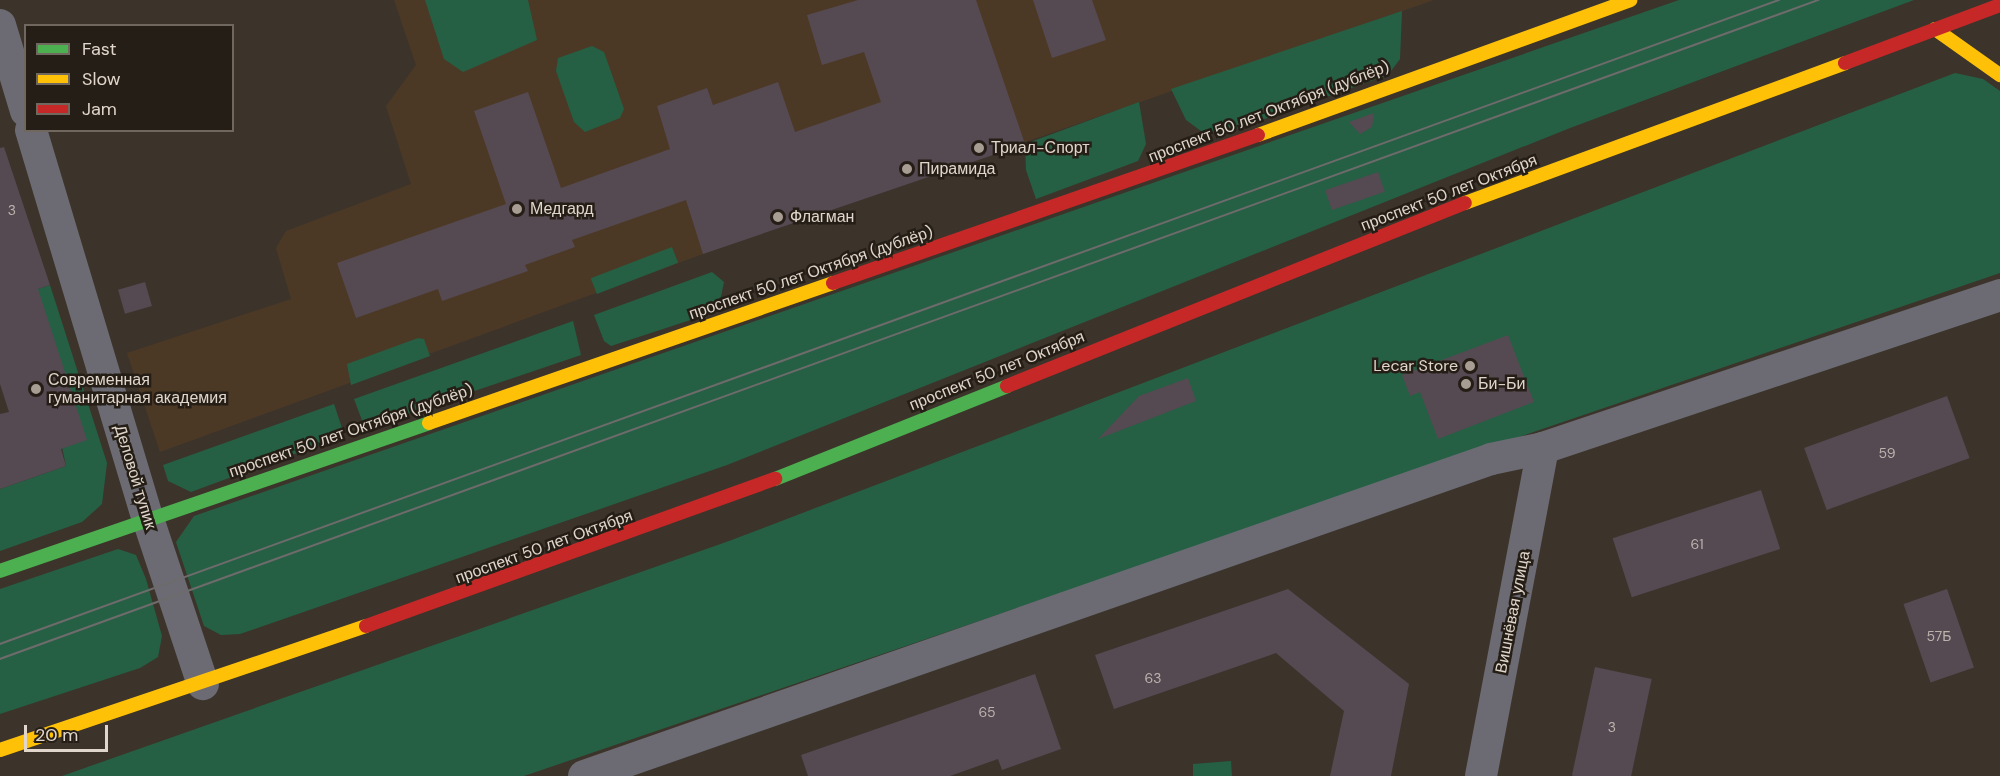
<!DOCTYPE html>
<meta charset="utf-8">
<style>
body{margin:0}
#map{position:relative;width:2000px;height:776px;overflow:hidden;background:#3c342b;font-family:"DM Sans",sans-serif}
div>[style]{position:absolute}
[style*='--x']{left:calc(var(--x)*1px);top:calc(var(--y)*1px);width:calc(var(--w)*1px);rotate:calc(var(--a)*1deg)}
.built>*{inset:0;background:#4c3925}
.green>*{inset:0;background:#256044;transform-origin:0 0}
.building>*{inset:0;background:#554952;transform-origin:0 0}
.street>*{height:32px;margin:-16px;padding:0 16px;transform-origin:16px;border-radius:16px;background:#6c6b73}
.fast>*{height:14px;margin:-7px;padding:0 7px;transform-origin:7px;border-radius:7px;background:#4caf50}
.slow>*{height:14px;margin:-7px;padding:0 7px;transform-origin:7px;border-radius:7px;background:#ffc107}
.jam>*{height:14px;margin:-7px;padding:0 7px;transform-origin:7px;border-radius:7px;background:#c62828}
.tram>*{height:1.5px;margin:-0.75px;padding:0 0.75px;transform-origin:0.75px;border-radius:0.75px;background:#6e6b6c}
.dots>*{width:16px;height:16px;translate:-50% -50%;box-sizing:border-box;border:3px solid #251e16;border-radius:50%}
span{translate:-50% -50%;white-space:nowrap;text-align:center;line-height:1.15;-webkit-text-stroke:5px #251e16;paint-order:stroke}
.number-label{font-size:14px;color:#bdb3ad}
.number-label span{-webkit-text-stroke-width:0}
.street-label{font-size:16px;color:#e0d6cb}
.poi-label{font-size:16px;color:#e0d6cb}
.left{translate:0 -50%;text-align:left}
.right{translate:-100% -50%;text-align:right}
.legend{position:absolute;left:24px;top:24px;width:210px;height:108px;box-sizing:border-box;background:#251e16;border:2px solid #70685e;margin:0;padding:8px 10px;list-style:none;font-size:18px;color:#e0d6cb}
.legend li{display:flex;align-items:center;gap:12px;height:30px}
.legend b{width:30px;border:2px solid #70685e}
.scale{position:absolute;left:24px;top:725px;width:84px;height:27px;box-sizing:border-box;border:3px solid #e0d6cb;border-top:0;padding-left:8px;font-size:18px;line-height:21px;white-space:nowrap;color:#e0d6cb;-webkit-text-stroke:4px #251e16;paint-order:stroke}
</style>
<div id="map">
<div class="built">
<i style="clip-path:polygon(394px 0,1434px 0,703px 254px,160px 452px,127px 353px,291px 299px,276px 248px,286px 231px,411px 184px,386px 106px,416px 65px)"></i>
</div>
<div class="green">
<i style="clip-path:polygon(425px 0,528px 0,537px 40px,463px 72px,444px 59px)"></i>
<i style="clip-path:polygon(1679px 0,1914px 0,1570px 128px,727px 465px,240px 634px,221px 635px,204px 626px,176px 542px,194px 516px)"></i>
<i style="clip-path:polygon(1402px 11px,1400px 59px,1388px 75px,1222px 134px,1201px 131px,1186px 120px,1171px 89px)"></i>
<i style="clip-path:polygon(592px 46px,604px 52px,624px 109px,620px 118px,585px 132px,574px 122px,556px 71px,558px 58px)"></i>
<i style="clip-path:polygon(1955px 73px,1983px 79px,2000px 91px,2000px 273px,524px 776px,62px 776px,729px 541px)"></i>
<i style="clip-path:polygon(1139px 102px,1146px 144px,1138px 161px,1036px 199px,1026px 170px,1025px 144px)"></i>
<i style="left:672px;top:247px;width:17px;height:87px;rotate:69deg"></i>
<i style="clip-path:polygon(712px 272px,724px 282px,718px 311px,611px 346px,604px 341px,594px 315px)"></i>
<i style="clip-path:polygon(50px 285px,107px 463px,102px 504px,82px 522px,0 551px,0 489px,66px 466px,29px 292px)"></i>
<i style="clip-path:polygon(573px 321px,581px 355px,368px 427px,363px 423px,354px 399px)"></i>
<i style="clip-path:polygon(418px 338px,424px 339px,430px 356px,351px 385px,347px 364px)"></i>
<i style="clip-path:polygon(334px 404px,342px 428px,338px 438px,191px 492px,168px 481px,163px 465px)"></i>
<i style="clip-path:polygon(118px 549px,136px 555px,146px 579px,162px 636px,158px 657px,140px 668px,0 714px,0 589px)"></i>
<i style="clip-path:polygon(1231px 761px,1232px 776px,1193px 776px,1193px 764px)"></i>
</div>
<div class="building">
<i style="clip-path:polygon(858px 0,976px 0,1025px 144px,703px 254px,686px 200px,572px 240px,575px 247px,525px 265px,528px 271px,442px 301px,438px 289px,356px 318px,337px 263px,506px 204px,474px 111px,528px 92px,561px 188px,670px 149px,657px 106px,707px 88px,713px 105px,778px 82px,795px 132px,881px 102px,864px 52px,822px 65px,807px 15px)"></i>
<i style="clip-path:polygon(1033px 0,1092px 0,1106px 40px,1052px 58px)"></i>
<i style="clip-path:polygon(1374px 113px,1372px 127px,1360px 134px,1349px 122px)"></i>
<i style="clip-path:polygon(4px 147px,50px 285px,38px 289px,87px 440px,61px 449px,66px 466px,0 489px,0 414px,9px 412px,0 384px,0 148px)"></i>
<i style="left:1378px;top:172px;width:21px;height:56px;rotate:71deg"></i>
<i style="left:145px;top:282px;width:25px;height:28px;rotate:74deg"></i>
<i style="clip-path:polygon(1508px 335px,1534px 402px,1438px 439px,1420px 392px,1410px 396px,1402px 375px)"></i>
<i style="clip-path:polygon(1188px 378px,1196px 401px,1098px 439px,1139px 396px)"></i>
<i style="left:1947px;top:396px;width:66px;height:152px;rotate:70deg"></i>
<i style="left:1761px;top:490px;width:62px;height:156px;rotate:72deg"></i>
<i style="clip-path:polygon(1288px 589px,1409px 684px,1391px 776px,1330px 776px,1344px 711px,1276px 653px,1114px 709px,1095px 655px)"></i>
<i style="left:1947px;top:589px;width:83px;height:46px;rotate:71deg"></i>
<i style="left:1595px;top:667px;width:58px;height:111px;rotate:12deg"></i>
<i style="clip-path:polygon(1035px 674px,1061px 749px,1002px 770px,998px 759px,950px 776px,808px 776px,801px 755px)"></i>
</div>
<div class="street">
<i style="--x:0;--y:25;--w:90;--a:73.2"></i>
<i style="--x:31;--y:130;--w:406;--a:73.3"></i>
<i style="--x:148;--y:519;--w:174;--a:71.6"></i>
<i style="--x:584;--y:776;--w:961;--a:-19.26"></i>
<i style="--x:1491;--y:459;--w:53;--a:-11.9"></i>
<i style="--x:1543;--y:448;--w:482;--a:-18.5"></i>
<i style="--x:1481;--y:776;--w:334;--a:-79.3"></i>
</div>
<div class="fast">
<i style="--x:775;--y:479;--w:250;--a:-21.8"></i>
<i style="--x:0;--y:571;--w:454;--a:-19"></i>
</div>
<div class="slow">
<i style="--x:1935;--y:29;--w:80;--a:35.3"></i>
<i style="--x:1258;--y:135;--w:396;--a:-19.9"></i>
<i style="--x:1465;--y:203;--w:405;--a:-20.2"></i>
<i style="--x:429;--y:423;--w:428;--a:-19.1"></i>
<i style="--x:0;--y:750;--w:386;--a:-18.7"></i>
</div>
<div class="jam">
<i style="--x:1845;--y:63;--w:165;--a:-20.5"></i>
<i style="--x:833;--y:283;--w:450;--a:-19.2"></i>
<i style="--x:1007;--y:386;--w:493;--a:-21.8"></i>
<i style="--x:366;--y:626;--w:435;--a:-19.8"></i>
</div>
<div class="tram">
<i style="--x:0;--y:644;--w:1892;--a:-19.9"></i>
<i style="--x:0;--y:659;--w:1934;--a:-19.92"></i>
</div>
<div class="dots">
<i style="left:979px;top:148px;background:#a79d93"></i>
<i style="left:907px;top:169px;background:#a79d93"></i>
<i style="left:517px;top:209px;background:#a79d93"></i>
<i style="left:778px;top:217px;background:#a79d93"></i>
<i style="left:1470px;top:366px;background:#a79d93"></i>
<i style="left:1466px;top:384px;background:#a79d93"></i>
<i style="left:36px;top:389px;background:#a79d93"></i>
</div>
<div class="number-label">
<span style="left:12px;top:210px">3</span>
<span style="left:1887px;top:453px">59</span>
<span style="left:1697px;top:544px">61</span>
<span style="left:1939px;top:636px">57Б</span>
<span style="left:1153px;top:678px">63</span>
<span style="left:987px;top:712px">65</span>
<span style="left:1612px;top:727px">3</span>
</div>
<div class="street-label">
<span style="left:1269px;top:112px;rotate:-21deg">проспект 50 лет Октября (дублёр)</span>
<span style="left:1449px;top:193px;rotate:-21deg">проспект 50 лет Октября</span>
<span style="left:811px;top:273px;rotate:-19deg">проспект 50 лет Октября (дублёр)</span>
<span style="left:997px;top:371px;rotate:-22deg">проспект 50 лет Октября</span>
<span style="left:351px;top:431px;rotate:-19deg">проспект 50 лет Октября (дублёр)</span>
<span style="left:135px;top:477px;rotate:73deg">Деловой тупик</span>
<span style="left:544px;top:547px;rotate:-20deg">проспект 50 лет Октября</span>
<span style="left:1513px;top:612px;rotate:-79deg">Вишнёвая улица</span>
</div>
<div class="poi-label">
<span class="left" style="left:991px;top:148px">Триал-Спорт</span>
<span class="left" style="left:919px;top:169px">Пирамида</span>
<span class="left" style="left:530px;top:209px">Медгард</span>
<span class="left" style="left:790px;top:217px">Флагман</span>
<span class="right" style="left:1458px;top:366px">Lecar Store</span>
<span class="left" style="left:48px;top:389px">Современная<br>гуманитарная академия</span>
<span class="left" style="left:1478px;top:384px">Би-Би</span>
</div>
<ul class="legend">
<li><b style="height:8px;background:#4caf50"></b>Fast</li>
<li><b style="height:8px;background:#ffc107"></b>Slow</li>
<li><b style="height:8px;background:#c62828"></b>Jam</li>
</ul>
<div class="scale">20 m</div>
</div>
